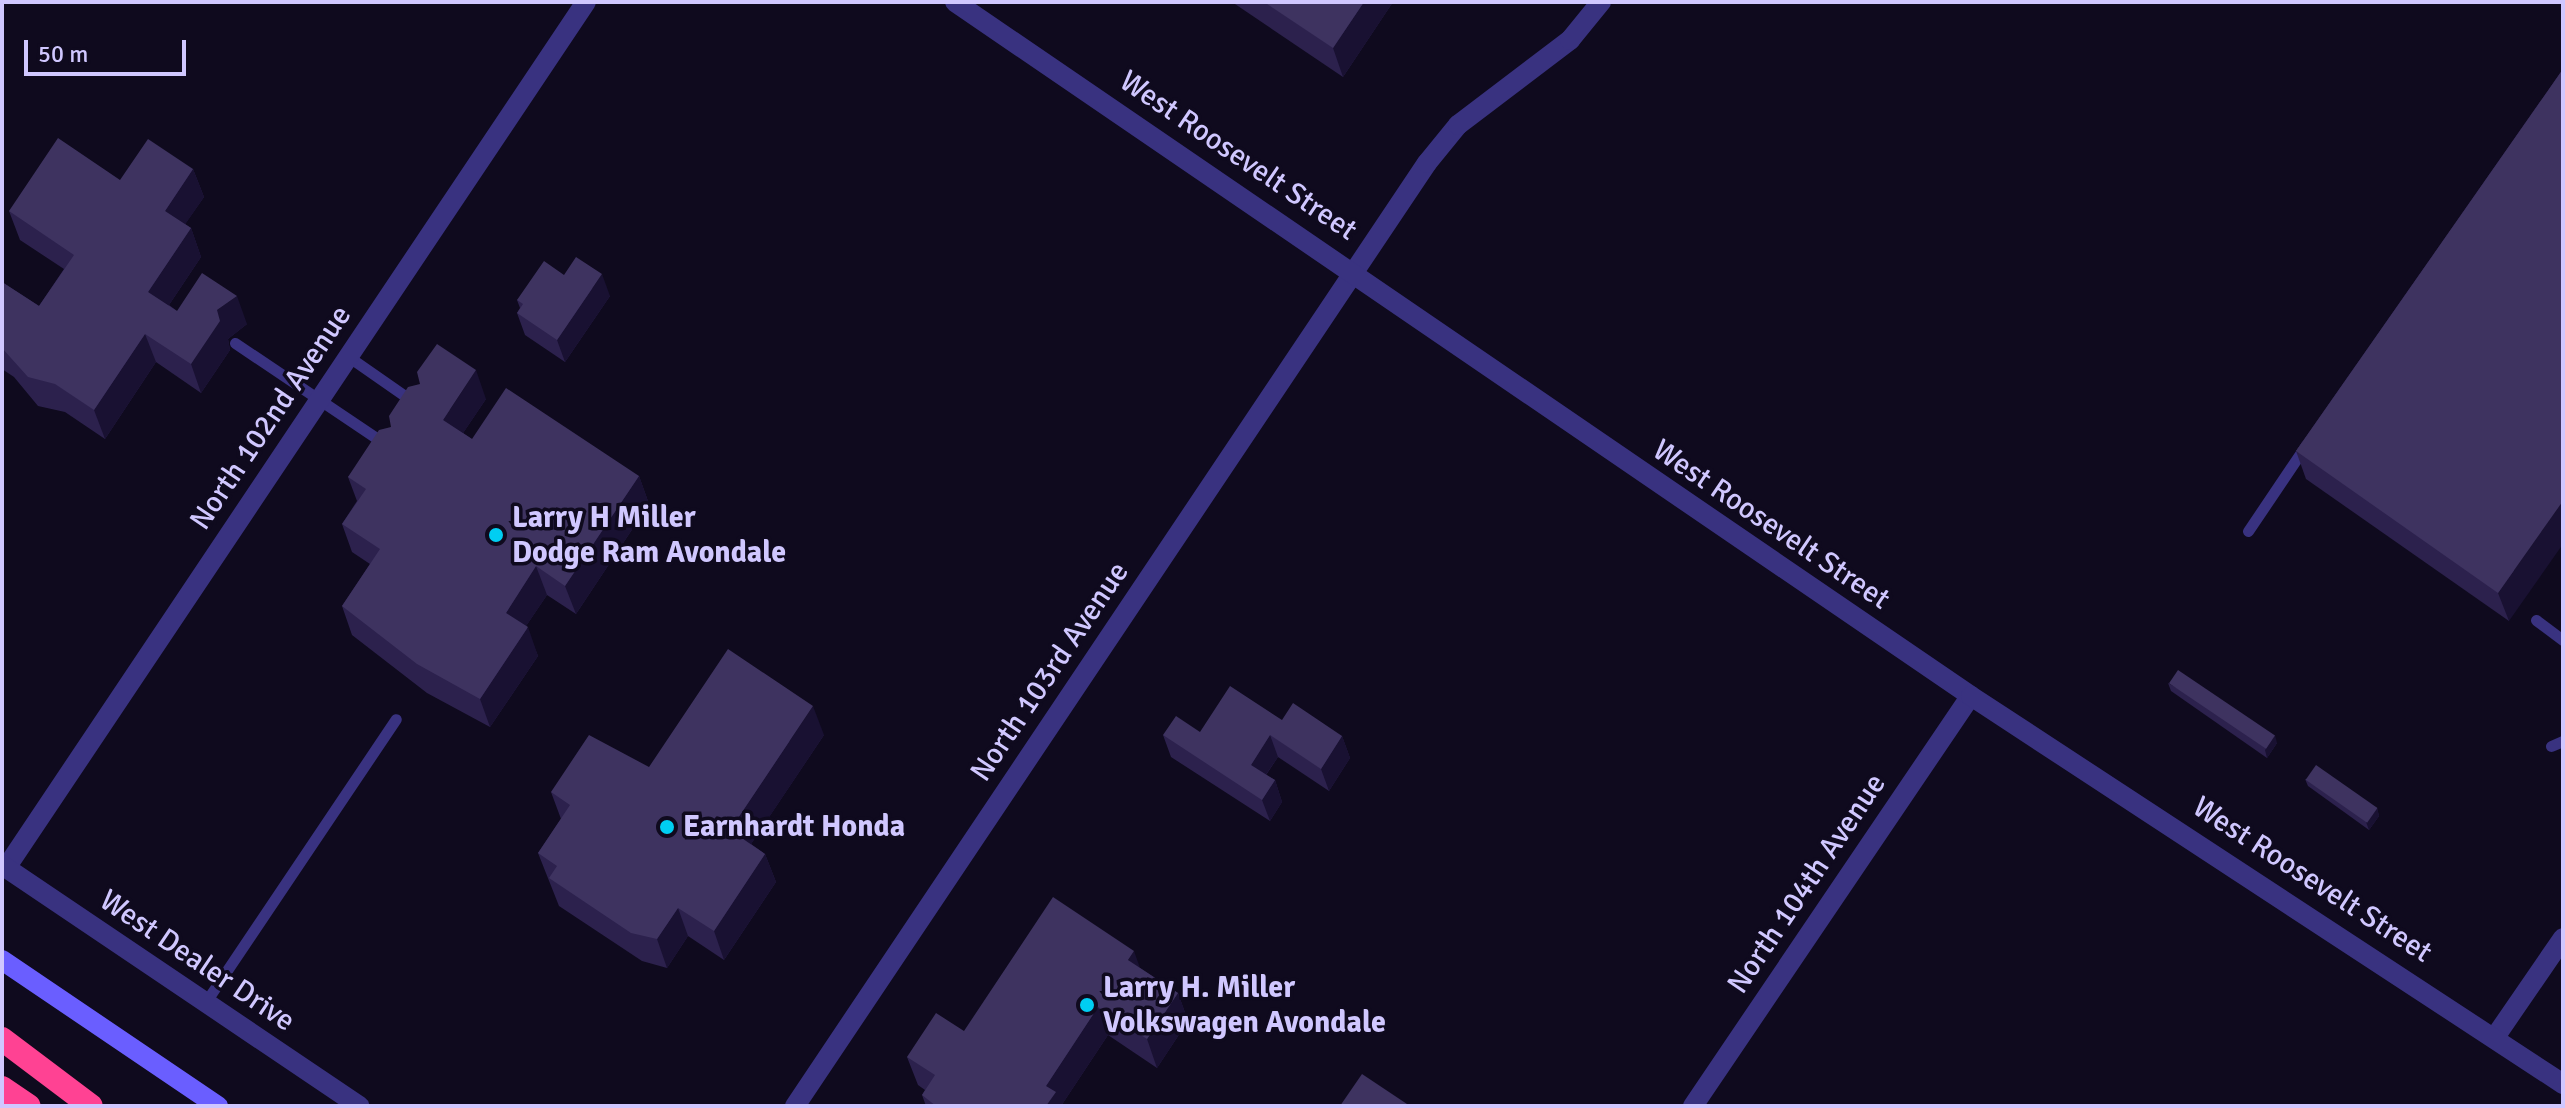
<!DOCTYPE html>
<style>
body{margin:0}
#map{position:relative;width:2565px;height:1108px;overflow:hidden;background:#0f0a1e;font-family:Signika,sans-serif}
div>[style]{position:absolute}
[style*='--x']{left:calc(var(--x)*1px);top:calc(var(--y)*1px);width:calc(var(--w)*1px);rotate:calc(var(--a)*1deg)}
.service>*{height:11px;margin:-5.5px;padding:0 5.5px;transform-origin:5.5px;border-radius:5.5px;background:#393280}
.minor>*{height:20px;margin:-10px;padding:0 10px;transform-origin:10px;border-radius:10px;background:#393280}
.tertiary>*{height:20px;margin:-10px;padding:0 10px;transform-origin:10px;border-radius:10px;background:#393280}
.secondary>*{height:20px;margin:-10px;padding:0 10px;transform-origin:10px;border-radius:10px;background:#6a5eff}
.motorway>*{height:24px;margin:-12px;padding:0 12px;transform-origin:12px;border-radius:12px;background:#ff4293}
.wall>*{inset:0;background:#2c214d}
.shaded-wall>*{inset:0;background:#191132}
.building>*{inset:0;background:#3e3360;transform-origin:0 0}
.dots>*{width:22px;height:22px;translate:-50% -50%;box-sizing:border-box;border:4px solid #0f0a1e;border-radius:50%}
span{translate:-50% -50%;white-space:nowrap;text-align:center;line-height:1.15;-webkit-text-stroke:7px #0f0a1e;paint-order:stroke}
.street-label{font-size:30px;color:#d0c7ff}
.poi-label{font-size:30px;color:#d0c7ff;font-weight:700}
.left{translate:0 -50%;text-align:left}
.frame{position:absolute;inset:0;border:4px solid #d0c7ff;pointer-events:none}
.scale{position:absolute;left:24px;top:40px;width:162px;height:36px;box-sizing:border-box;border:4px solid #d0c7ff;border-top:0;padding-left:10px;font-size:24px;line-height:28px;white-space:nowrap;color:#d0c7ff;-webkit-text-stroke:6px #0f0a1e;paint-order:stroke}
</style>
<div id="map">
<div class="service">
<i style="--x:235;--y:343;--w:183;--a:33.9"></i>
<i style="--x:349;--y:357;--w:77;--a:34.9"></i>
<i style="--x:2248;--y:531;--w:104;--a:-56"></i>
<i style="--x:2536;--y:620;--w:34;--a:37"></i>
<i style="--x:2551;--y:746;--w:13;--a:-23"></i>
<i style="--x:205;--y:1003;--w:342;--a:-56.1"></i>
</div>
<div class="minor">
<i style="--x:6;--y:868;--w:1042;--a:-56.19"></i>
<i style="--x:2495;--y:1037;--w:120;--a:-55.5"></i>
<i style="--x:795;--y:1106;--w:1135;--a:-56.17"></i>
<i style="--x:1427;--y:163;--w:49;--a:-50.8"></i>
<i style="--x:1458;--y:125;--w:141;--a:-37.2"></i>
<i style="--x:1570;--y:40;--w:49;--a:-50.8"></i>
<i style="--x:1693;--y:1106;--w:495;--a:-55.9"></i>
</div>
<div class="tertiary">
<i style="--x:955;--y:2;--w:1230;--a:34.34"></i>
<i style="--x:1971;--y:696;--w:708;--a:33.24"></i>
<i style="--x:2;--y:865;--w:431;--a:34"></i>
</div>
<div class="secondary">
<i style="--x:2;--y:960;--w:261;--a:34.1"></i>
</div>
<div class="motorway">
<i style="--x:2;--y:1039;--w:111;--a:37"></i>
<i style="--x:2;--y:1088;--w:32;--a:34"></i>
</div>
<div class="wall">
<i style="clip-path:polygon(1232px 2px,1393px 2px,1343px 77px)"></i>
<i style="clip-path:polygon(2563px 69px,2509px 621px,2306px 479px,2296px 451px)"></i>
<i style="clip-path:polygon(193px 169px,204px 197px,185px 224px,191px 228px,201px 257px,169px 305px,177px 311px,247px 324px,228px 339px,230px 350px,201px 393px,156px 362px,105px 439px,65px 412px,38px 406px,14px 377px,2px 369px,2px 282px,39px 306px,64px 269px,20px 240px,9px 211px)"></i>
<i style="clip-path:polygon(564px 275px,610px 296px,565px 362px,525px 335px,517px 313px,520px 308px,517px 300px)"></i>
<i style="clip-path:polygon(486px 399px,463px 433px,472px 439px,639px 476px,649px 504px,576px 614px,547px 595px,526px 626px,538px 656px,490px 727px,427px 693px,352px 635px,342px 606px,370px 564px,352px 552px,342px 524px,357px 501px,348px 477px,391px 427px)"></i>
<i style="clip-path:polygon(2168px 683px,2277px 743px,2267px 758px,2171px 691px)"></i>
<i style="clip-path:polygon(1282px 720px,1342px 736px,1350px 758px,1329px 791px,1278px 757px,1266px 775px,1275px 780px,1282px 802px,1270px 821px,1171px 757px,1163px 735px,1200px 732px)"></i>
<i style="clip-path:polygon(824px 735px,751px 844px,765px 854px,776px 882px,724px 960px,688px 936px,667px 968px,642px 961px,559px 906px,538px 853px,561px 819px,551px 792px,649px 767px)"></i>
<i style="clip-path:polygon(2305px 779px,2377px 808px,2379px 816px,2369px 830px,2308px 786px)"></i>
<i style="clip-path:polygon(1140px 968px,1178px 993px,1188px 1021px,1157px 1068px,1108px 1035px,1061px 1106px,926px 1106px,922px 1095px,925px 1090px,918px 1085px,907px 1057px)"></i>
</div>
<div class="shaded-wall">
<i style="clip-path:polygon(1364px 2px,1393px 2px,1343px 77px,1333px 48px)"></i>
<i style="clip-path:polygon(193px 169px,204px 197px,175px 239px,165px 211px)"></i>
<i style="clip-path:polygon(191px 228px,201px 257px,159px 320px,148px 292px)"></i>
<i style="clip-path:polygon(602px 274px,610px 296px,565px 362px,557px 340px)"></i>
<i style="clip-path:polygon(237px 296px,247px 324px,228px 339px,230px 350px,201px 393px,191px 364px,217px 310px)"></i>
<i style="clip-path:polygon(145px 334px,156px 362px,105px 439px,94px 410px)"></i>
<i style="clip-path:polygon(476px 370px,486px 399px,453px 448px,443px 420px)"></i>
<i style="clip-path:polygon(639px 476px,649px 504px,576px 614px,565px 586px)"></i>
<i style="clip-path:polygon(2563px 501px,2563px 544px,2509px 621px,2498px 593px)"></i>
<i style="clip-path:polygon(536px 566px,547px 595px,516px 641px,506px 613px)"></i>
<i style="clip-path:polygon(528px 627px,538px 656px,490px 727px,480px 699px)"></i>
<i style="clip-path:polygon(813px 706px,824px 735px,741px 859px,730px 830px)"></i>
<i style="clip-path:polygon(1270px 735px,1278px 757px,1258px 786px,1251px 765px)"></i>
<i style="clip-path:polygon(2275px 735px,2277px 743px,2267px 758px,2265px 750px)"></i>
<i style="clip-path:polygon(1342px 736px,1350px 758px,1329px 791px,1321px 769px)"></i>
<i style="clip-path:polygon(1275px 780px,1282px 802px,1270px 821px,1262px 800px)"></i>
<i style="clip-path:polygon(2377px 808px,2379px 816px,2369px 830px,2366px 822px)"></i>
<i style="clip-path:polygon(765px 854px,776px 882px,724px 960px,714px 931px)"></i>
<i style="clip-path:polygon(678px 908px,688px 936px,667px 968px,657px 939px)"></i>
<i style="clip-path:polygon(1134px 951px,1144px 979px,1128px 960px)"></i>
<i style="clip-path:polygon(1178px 993px,1188px 1021px,1157px 1068px,1147px 1039px)"></i>
<i style="clip-path:polygon(1098px 1007px,1108px 1035px,1061px 1106px,1046px 1106px,1046px 1086px)"></i>
</div>
<div class="building">
<i style="clip-path:polygon(1264px 2px,1364px 2px,1333px 48px)"></i>
<i style="clip-path:polygon(2563px 69px,2563px 501px,2498px 593px,2296px 451px)"></i>
<i style="clip-path:polygon(58px 138px,120px 180px,148px 139px,193px 169px,165px 211px,191px 228px,148px 292px,177px 311px,202px 273px,237px 296px,217px 310px,220px 321px,191px 364px,145px 334px,94px 410px,55px 384px,28px 377px,2px 348px,2px 282px,39px 306px,74px 255px,9px 211px)"></i>
<i style="clip-path:polygon(576px 257px,602px 274px,557px 340px,517px 313px,523px 304px,517px 300px,544px 261px,564px 275px)"></i>
<i style="clip-path:polygon(437px 344px,476px 370px,443px 420px,472px 439px,506px 388px,639px 476px,565px 586px,536px 566px,506px 613px,528px 627px,480px 699px,417px 664px,342px 606px,380px 549px,342px 524px,366px 489px,348px 477px,379px 430px,391px 427px,389px 416px,408px 387px,420px 384px,417px 372px)"></i>
<i style="clip-path:polygon(728px 649px,813px 706px,730px 830px,765px 854px,714px 931px,678px 908px,657px 939px,631px 933px,549px 878px,557px 866px,538px 853px,570px 805px,551px 792px,589px 735px,649px 767px)"></i>
<i style="left:2178px;top:670px;width:117px;height:16px;rotate:34deg"></i>
<i style="clip-path:polygon(1230px 686px,1282px 720px,1293px 703px,1342px 736px,1321px 769px,1270px 735px,1251px 765px,1275px 780px,1262px 800px,1163px 735px,1176px 716px,1200px 732px)"></i>
<i style="left:2316px;top:765px;width:75px;height:18px;rotate:35deg"></i>
<i style="clip-path:polygon(1053px 897px,1134px 951px,1128px 960px,1178px 993px,1147px 1039px,1098px 1007px,1046px 1086px,1056px 1092px,1046px 1106px,936px 1106px,922px 1095px,935px 1075px,907px 1057px,936px 1013px,964px 1031px)"></i>
<i style="clip-path:polygon(1362px 1074px,1410px 1106px,1340px 1106px)"></i>
</div>
<div class="dots">
<i style="left:496px;top:535px;background:#00cef2"></i>
<i style="left:667px;top:827px;background:#00cef2"></i>
<i style="left:1087px;top:1005px;background:#00cef2"></i>
</div>
<div class="street-label">
<span style="left:1238px;top:156px;rotate:34deg">West Roosevelt Street</span>
<span style="left:271px;top:418px;rotate:-56deg">North 102nd Avenue</span>
<span style="left:1771px;top:525px;rotate:34deg">West Roosevelt Street</span>
<span style="left:1050px;top:672px;rotate:-56deg">North 103rd Avenue</span>
<span style="left:2312px;top:880px;rotate:33deg">West Roosevelt Street</span>
<span style="left:1807px;top:884px;rotate:-56deg">North 104th Avenue</span>
<span style="left:197px;top:961px;rotate:34deg">West Dealer Drive</span>
</div>
<div class="poi-label">
<span class="left" style="left:512px;top:535px">Larry H Miller<br>Dodge Ram Avondale</span>
<span class="left" style="left:683px;top:827px">Earnhardt Honda</span>
<span class="left" style="left:1103px;top:1005px">Larry H. Miller<br>Volkswagen Avondale</span>
</div>
<div class="frame"></div>
<div class="scale">50 m</div>
</div>
